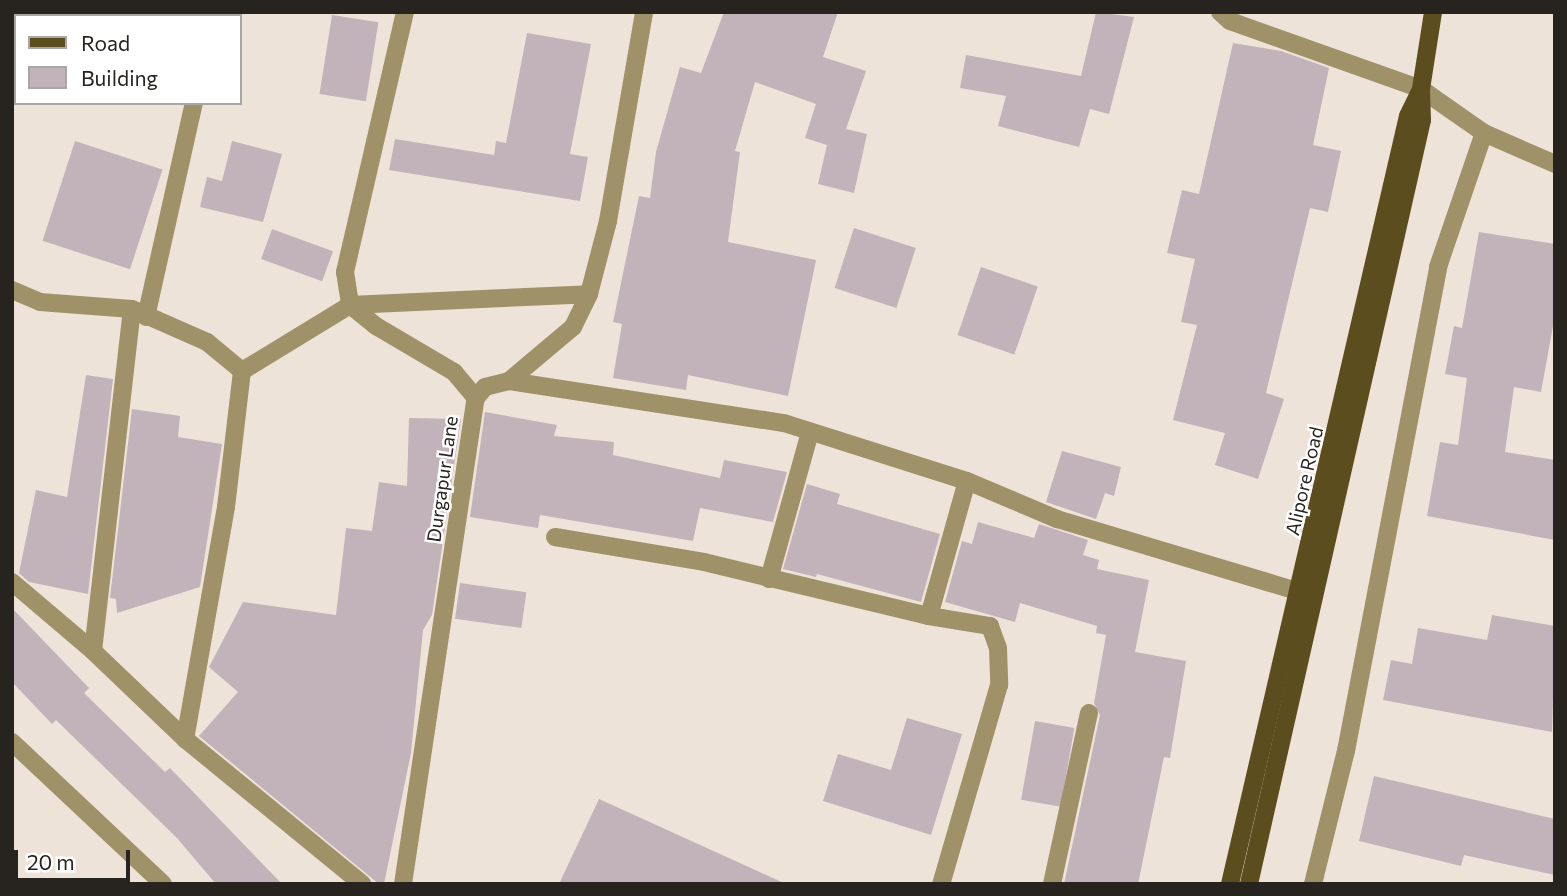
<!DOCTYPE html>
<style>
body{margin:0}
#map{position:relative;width:1567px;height:896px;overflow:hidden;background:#eee3d8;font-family:Commissioner,sans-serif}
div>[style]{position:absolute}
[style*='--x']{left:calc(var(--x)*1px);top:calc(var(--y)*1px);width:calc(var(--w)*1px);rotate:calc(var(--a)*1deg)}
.building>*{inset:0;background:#c2b3ba;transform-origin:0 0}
.minor>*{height:18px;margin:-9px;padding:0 9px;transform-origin:9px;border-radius:9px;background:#9f9168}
.major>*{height:18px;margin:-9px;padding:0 9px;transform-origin:9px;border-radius:9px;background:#5c4d1e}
span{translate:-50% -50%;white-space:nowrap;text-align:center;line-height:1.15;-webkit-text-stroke:5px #fff;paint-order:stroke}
.street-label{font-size:19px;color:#272420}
.frame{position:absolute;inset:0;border:14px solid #272420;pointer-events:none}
.legend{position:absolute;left:14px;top:14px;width:228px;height:91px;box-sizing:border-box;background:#fff;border:2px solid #a9a7a6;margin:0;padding:9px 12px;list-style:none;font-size:21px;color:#272420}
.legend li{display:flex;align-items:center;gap:14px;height:35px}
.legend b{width:35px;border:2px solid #a9a7a6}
.scale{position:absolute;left:14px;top:850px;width:116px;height:32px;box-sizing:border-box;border:4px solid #272420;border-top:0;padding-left:9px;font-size:21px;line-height:24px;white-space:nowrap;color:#272420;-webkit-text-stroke:5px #fff;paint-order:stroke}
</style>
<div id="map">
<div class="building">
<i style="clip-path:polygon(724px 12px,838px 12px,823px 57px,866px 71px,846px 129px,867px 134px,854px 193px,818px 184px,827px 145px,805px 138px,816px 104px,755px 82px,735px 151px,740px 152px,728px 242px,816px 260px,788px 396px,688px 375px,686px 390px,613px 378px,622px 324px,613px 322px,639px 196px,650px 198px,656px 152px,680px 67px,701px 73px)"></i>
<i style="clip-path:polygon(1096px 12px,1134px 17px,1109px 114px,1090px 109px,1079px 147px,998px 126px,1006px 96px,960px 88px,966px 55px,1081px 76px)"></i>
<i style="left:332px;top:15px;width:47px;height:80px;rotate:9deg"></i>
<i style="clip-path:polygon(527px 33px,591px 44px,570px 154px,588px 157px,580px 201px,389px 170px,395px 139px,494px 155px,496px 141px,506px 143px)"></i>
<i style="clip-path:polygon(1233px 43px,1281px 51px,1329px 68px,1313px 145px,1341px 151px,1328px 212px,1310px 208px,1266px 393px,1284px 399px,1258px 479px,1215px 465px,1225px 433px,1173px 420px,1197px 325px,1181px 322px,1195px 259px,1167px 253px,1182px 190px,1199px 194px)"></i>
<i style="left:75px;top:141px;width:92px;height:105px;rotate:18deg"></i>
<i style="clip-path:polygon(232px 141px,282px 154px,263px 222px,200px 207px,207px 177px,222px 181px)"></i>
<i style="left:854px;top:228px;width:65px;height:63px;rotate:18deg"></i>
<i style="left:272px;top:229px;width:65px;height:32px;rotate:20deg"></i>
<i style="clip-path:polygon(1479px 232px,1555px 244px,1555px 315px,1541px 392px,1514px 387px,1505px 452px,1555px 460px,1555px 540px,1427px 516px,1440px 442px,1458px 445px,1467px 378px,1445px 374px,1454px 326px,1462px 328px)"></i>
<i style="left:981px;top:267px;width:60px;height:72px;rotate:19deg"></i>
<i style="clip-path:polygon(86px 375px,113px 379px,88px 594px,29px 582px,19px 573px,36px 490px,67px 497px)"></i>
<i style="clip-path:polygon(132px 409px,180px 416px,178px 437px,222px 444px,200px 587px,117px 613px,116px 599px,110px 598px)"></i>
<i style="clip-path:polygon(485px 412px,557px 425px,554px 436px,614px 442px,613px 455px,720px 478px,724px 460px,787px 472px,773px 522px,700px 508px,693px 541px,540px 515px,538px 528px,470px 517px)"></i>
<i style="clip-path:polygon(409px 418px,461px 419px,432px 615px,423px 630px,411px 753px,384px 884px,379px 884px,199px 736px,238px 692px,209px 667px,243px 602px,336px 615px,346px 528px,372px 531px,379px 482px,407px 486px)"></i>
<i style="clip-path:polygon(1062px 451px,1121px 467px,1114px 496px,1105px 493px,1096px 519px,1046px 502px)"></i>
<i style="clip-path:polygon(807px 484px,840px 494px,837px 504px,940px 534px,921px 602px,817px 574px,816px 577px,783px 569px)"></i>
<i style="clip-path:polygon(978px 522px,1034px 538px,1039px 524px,1088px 540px,1083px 555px,1099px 560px,1097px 569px,1149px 580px,1135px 652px,1186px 661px,1170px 758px,1164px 757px,1138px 884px,1064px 884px,1100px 715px,1094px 703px,1106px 635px,1096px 633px,1097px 626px,1020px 603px,1015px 622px,945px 602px,962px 541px,972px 544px)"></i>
<i style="left:460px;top:583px;width:67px;height:36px;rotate:8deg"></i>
<i style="clip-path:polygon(12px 608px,89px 688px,84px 693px,165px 772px,170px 768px,282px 884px,216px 884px,177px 838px,56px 720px,52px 724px,12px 682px)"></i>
<i style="clip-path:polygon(1492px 615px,1555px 626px,1552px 732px,1383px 700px,1391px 660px,1412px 664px,1418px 628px,1487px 640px)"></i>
<i style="clip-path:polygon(907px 718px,962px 734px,931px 835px,823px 801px,838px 754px,891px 770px)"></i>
<i style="left:1035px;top:721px;width:40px;height:80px;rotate:10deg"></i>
<i style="clip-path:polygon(1374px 776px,1555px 819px,1555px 875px,1464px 855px,1461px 866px,1359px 841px)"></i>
<i style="clip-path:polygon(599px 799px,786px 884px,559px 884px)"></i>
</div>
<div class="minor">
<i style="--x:405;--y:12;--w:267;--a:103"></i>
<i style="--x:345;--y:272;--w:33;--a:81"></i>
<i style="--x:350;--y:305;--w:33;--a:39"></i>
<i style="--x:376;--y:326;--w:91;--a:30.5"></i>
<i style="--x:454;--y:372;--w:34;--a:50"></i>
<i style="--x:1220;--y:12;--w:13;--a:42"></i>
<i style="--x:1230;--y:21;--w:203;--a:19.6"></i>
<i style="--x:1421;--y:89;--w:77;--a:34.9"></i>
<i style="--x:1484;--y:133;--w:77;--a:23.6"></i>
<i style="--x:216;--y:16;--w:4;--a:-63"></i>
<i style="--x:12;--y:290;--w:30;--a:23"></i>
<i style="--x:40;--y:302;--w:92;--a:4.4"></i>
<i style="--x:132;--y:309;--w:82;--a:23.7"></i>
<i style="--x:207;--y:342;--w:45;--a:39.6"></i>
<i style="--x:242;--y:371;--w:137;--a:96.7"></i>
<i style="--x:226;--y:507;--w:236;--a:100"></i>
<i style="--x:146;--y:317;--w:219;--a:-77.4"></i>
<i style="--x:242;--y:371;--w:127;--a:-31.4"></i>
<i style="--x:350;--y:305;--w:239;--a:-2.6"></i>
<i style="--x:509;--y:381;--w:278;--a:8.7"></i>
<i style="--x:784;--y:423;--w:192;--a:17.6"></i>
<i style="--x:967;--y:481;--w:98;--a:22.9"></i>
<i style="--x:1057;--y:519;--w:255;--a:16.7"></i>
<i style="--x:555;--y:537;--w:151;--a:9.5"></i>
<i style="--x:704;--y:562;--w:231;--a:13.5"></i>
<i style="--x:929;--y:616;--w:62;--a:9.3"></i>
<i style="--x:990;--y:626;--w:23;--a:70"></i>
<i style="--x:998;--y:648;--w:37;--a:88"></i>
<i style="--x:999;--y:685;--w:207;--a:106.2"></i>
<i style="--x:769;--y:579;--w:153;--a:-74.4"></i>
<i style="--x:12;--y:582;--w:106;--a:40.4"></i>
<i style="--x:93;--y:651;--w:127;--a:43.7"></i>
<i style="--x:185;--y:739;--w:229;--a:39.3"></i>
<i style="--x:929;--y:616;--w:140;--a:-74.3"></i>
<i style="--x:93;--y:651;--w:344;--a:-83.5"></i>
<i style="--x:12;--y:742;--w:207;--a:43.2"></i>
<i style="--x:403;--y:884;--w:491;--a:-81.5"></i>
<i style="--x:476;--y:398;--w:14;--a:-51"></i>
<i style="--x:485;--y:387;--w:25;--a:-14"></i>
<i style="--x:509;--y:381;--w:84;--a:-40.2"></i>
<i style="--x:573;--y:327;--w:37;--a:-64"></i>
<i style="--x:589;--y:294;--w:75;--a:-75.4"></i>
<i style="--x:608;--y:221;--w:212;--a:-80.2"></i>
<i style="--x:1052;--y:884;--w:175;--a:-77.8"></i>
<i style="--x:1313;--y:884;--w:137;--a:-76.1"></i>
<i style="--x:1346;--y:751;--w:493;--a:-79.2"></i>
<i style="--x:1438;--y:267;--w:142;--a:-71.1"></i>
</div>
<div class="major">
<i style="--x:1230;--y:884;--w:788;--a:-76.95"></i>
<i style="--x:1408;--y:116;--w:28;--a:-64"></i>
<i style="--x:1249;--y:884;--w:783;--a:-77.24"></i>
<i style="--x:1422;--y:120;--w:31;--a:-92"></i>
<i style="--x:1421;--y:89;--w:78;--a:-81.1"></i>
</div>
<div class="street-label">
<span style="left:442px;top:479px;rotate:-82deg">Durgapur Lane</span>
<span style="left:1304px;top:481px;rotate:-77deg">Alipore Road</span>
</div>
<div class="frame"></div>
<ul class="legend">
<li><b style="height:9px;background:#5c4d1e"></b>Road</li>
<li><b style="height:19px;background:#c2b3ba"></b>Building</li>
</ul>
<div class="scale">20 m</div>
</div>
